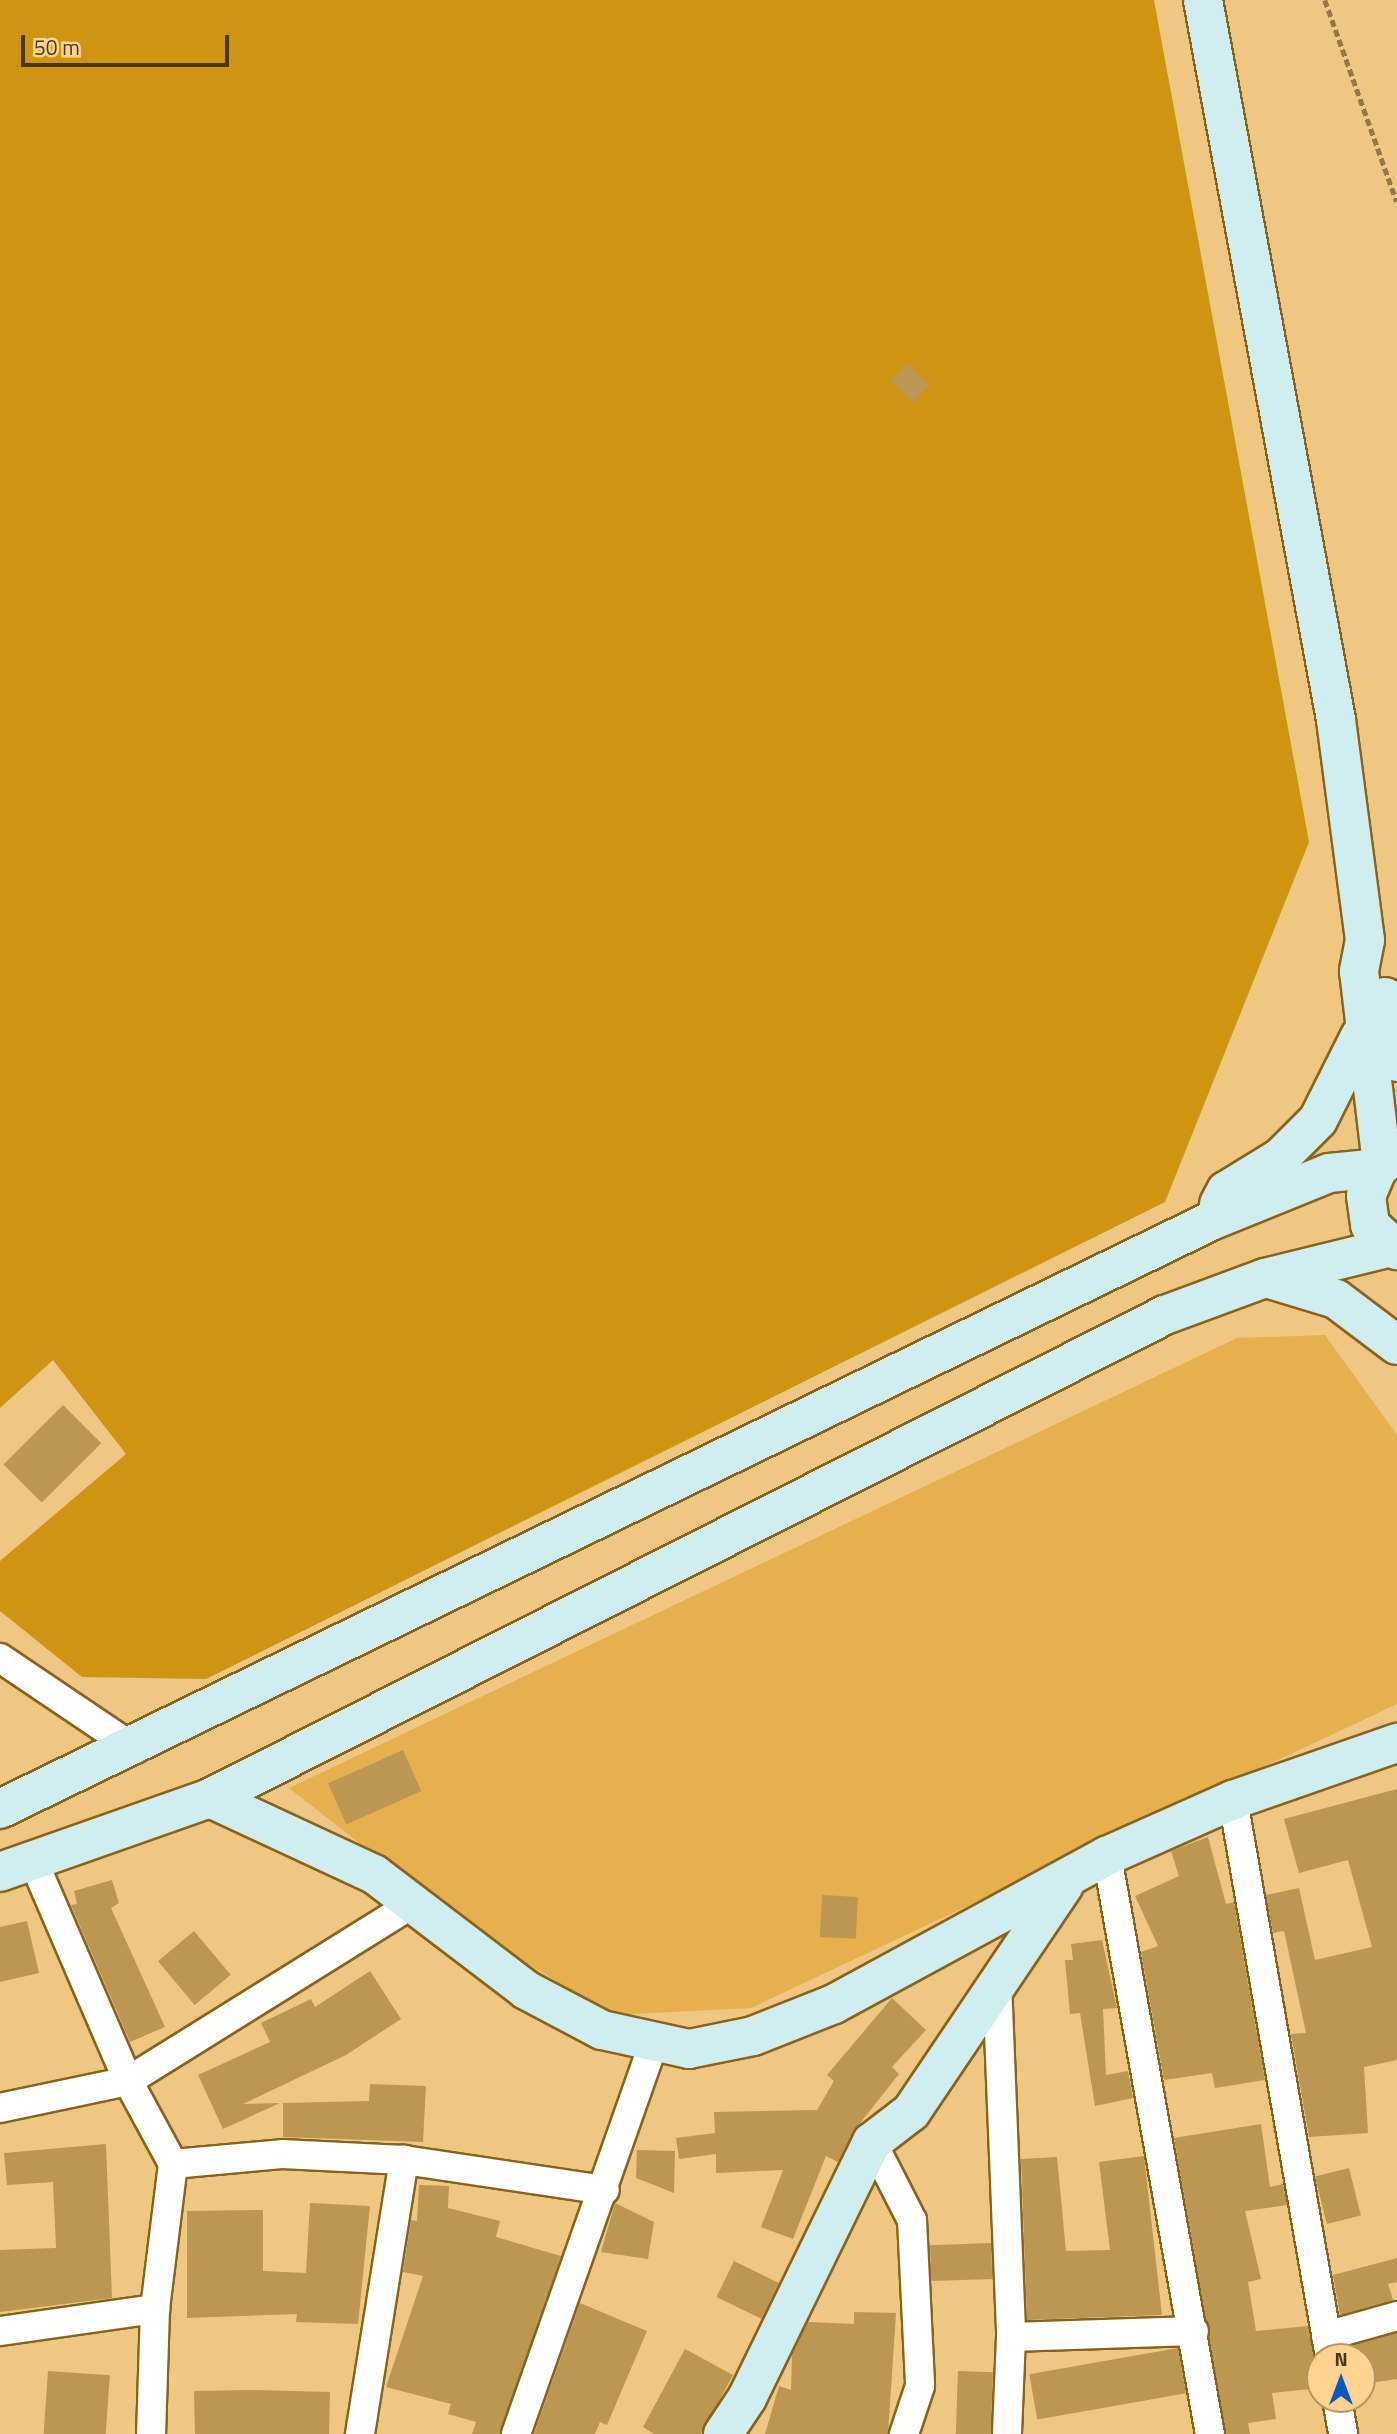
<!DOCTYPE html>
<style>
body{margin:0}
#map{position:relative;width:1397px;height:2434px;overflow:hidden;background:#efc682;font-family:"Titillium Web",sans-serif}
div>[style]{position:absolute}
[style*='--x']{left:calc(var(--x)*1px);top:calc(var(--y)*1px);width:calc(var(--w)*1px);rotate:calc(var(--a)*1deg)}
.green>*{inset:0;background:#e7b04e}
.forest>*{inset:0;background:#ce9412}
.building>*{inset:0;background:#bd9652;transform-origin:0 0}
.path>*{height:4.5px;margin-top:-2.25px;transform-origin:0;background:repeating-linear-gradient(90deg,#94784a 0 7px,transparent 0 10.5px)}
.roads{filter:drop-shadow(2px 0 #88631b) drop-shadow(-2px 0 #88631b) drop-shadow(0 2px #88631b) drop-shadow(0 -2px #88631b)}
.street>*{height:28px;margin:-14px;padding:0 14px;transform-origin:14px;border-radius:14px;background:#fff}
.secondary>*{height:38px;margin:-19px;padding:0 19px;transform-origin:19px;border-radius:19px;background:#d0eef0}
span{translate:-50% -50%;white-space:nowrap;text-align:center;line-height:1.15;-webkit-text-stroke:7px #fdd38f;paint-order:stroke}
.north{position:absolute;left:1306px;top:2343px;width:70px;height:70px;box-sizing:border-box;background:#fdd38f;border:2px solid #b59561;border-radius:50%;rotate:0deg;font-size:19px;font-weight:700;line-height:28px;text-align:center;color:#48371b}
.north::after{content:'';display:block;margin:auto;width:24px;height:32px;background:#0d56c0;clip-path:polygon(50% 0,100% 100%,50% 72%,0 100%)}
.scale{position:absolute;left:21px;top:35px;width:208px;height:32px;box-sizing:border-box;border:4px solid #48371b;border-top:0;padding-left:9px;font-size:21px;line-height:24px;white-space:nowrap;color:#48371b;-webkit-text-stroke:5px #fdd38f;paint-order:stroke}
</style>
<div id="map">
<div class="green">
<i style="clip-path:polygon(1325px 1335px,1397px 1435px,1397px 1704px,751px 2008px,612px 2015px,464px 1925px,289px 1788px,1237px 1338px)"></i>
</div>
<div class="forest">
<i style="clip-path:polygon(0 0,1154px 0,1309px 842px,1165px 1202px,206px 1679px,82px 1677px,0 1611px,0 1561px,126px 1454px,53px 1360px,0 1408px)"></i>
</div>
<div class="building">
<i style="left:907px;top:363px;width:32px;height:25px;rotate:44deg"></i>
<i style="left:63px;top:1405px;width:54px;height:84px;rotate:45deg"></i>
<i style="left:403px;top:1750px;width:45px;height:82px;rotate:66deg"></i>
<i style="clip-path:polygon(1397px 1789px,1397px 2060px,1364px 2067px,1368px 2133px,1309px 2137px,1291px 2034px,1306px 2033px,1284px 1931px,1273px 1933px,1266px 1895px,1299px 1888px,1315px 1960px,1372px 1947px,1348px 1860px,1299px 1873px,1284px 1819px)"></i>
<i style="clip-path:polygon(1208px 1837px,1226px 1904px,1234px 1902px,1265px 2080px,1215px 2088px,1212px 2073px,1164px 2080px,1141px 1952px,1158px 1946px,1135px 1896px,1179px 1876px,1171px 1851px)"></i>
<i style="clip-path:polygon(112px 1880px,119px 1903px,111px 1908px,165px 2027px,130px 2042px,71px 1905px,77px 1904px,74px 1891px)"></i>
<i style="left:822px;top:1895px;width:36px;height:42px;rotate:3deg"></i>
<i style="clip-path:polygon(27px 1921px,39px 1973px,0 1982px,0 1927px)"></i>
<i style="left:194px;top:1931px;width:57px;height:47px;rotate:50deg"></i>
<i style="clip-path:polygon(1102px 1940px,1117px 2008px,1103px 2009px,1106px 2075px,1128px 2071px,1133px 2098px,1095px 2106px,1080px 2013px,1070px 2014px,1065px 1960px,1073px 1960px,1071px 1944px)"></i>
<i style="clip-path:polygon(370px 1971px,401px 2019px,346px 2055px,243px 2104px,280px 2103px,223px 2129px,198px 2075px,270px 2042px,261px 2023px,311px 1999px,315px 2007px)"></i>
<i style="clip-path:polygon(892px 1998px,926px 2030px,892px 2067px,899px 2074px,853px 2132px,838px 2162px,826px 2156px,793px 2239px,761px 2227px,783px 2170px,716px 2173px,716px 2154px,679px 2159px,676px 2138px,715px 2133px,714px 2112px,817px 2110px,834px 2081px,827px 2075px)"></i>
<i style="clip-path:polygon(370px 2084px,426px 2086px,423px 2142px,283px 2137px,283px 2103px,369px 2101px)"></i>
<i style="clip-path:polygon(1261px 2124px,1270px 2187px,1283px 2184px,1287px 2205px,1245px 2211px,1261px 2279px,1248px 2282px,1256px 2331px,1308px 2326px,1320px 2388px,1272px 2393px,1276px 2419px,1248px 2423px,1250px 2434px,1226px 2434px,1174px 2138px)"></i>
<i style="clip-path:polygon(106px 2144px,112px 2298px,0 2312px,0 2250px,56px 2248px,53px 2182px,7px 2185px,4px 2153px)"></i>
<i style="clip-path:polygon(637px 2150px,675px 2151px,674px 2193px,636px 2178px)"></i>
<i style="clip-path:polygon(1144px 2156px,1162px 2315px,1027px 2320px,1021px 2159px,1057px 2157px,1066px 2251px,1110px 2250px,1099px 2162px)"></i>
<i style="left:1349px;top:2168px;width:49px;height:35px;rotate:76deg"></i>
<i style="clip-path:polygon(419px 2185px,449px 2186px,448px 2208px,500px 2221px,496px 2237px,561px 2256px,500px 2434px,472px 2434px,476px 2422px,448px 2414px,451px 2404px,386px 2387px,423px 2276px,403px 2272px,411px 2220px,417px 2221px)"></i>
<i style="clip-path:polygon(310px 2203px,370px 2206px,358px 2324px,296px 2322px,297px 2314px,187px 2318px,187px 2211px,263px 2210px,263px 2271px,306px 2273px)"></i>
<i style="clip-path:polygon(615px 2203px,654px 2222px,648px 2259px,601px 2252px)"></i>
<i style="left:991px;top:2243px;width:36px;height:61px;rotate:88deg"></i>
<i style="clip-path:polygon(1397px 2258px,1397px 2282px,1388px 2284px,1393px 2300px,1340px 2315px,1333px 2275px)"></i>
<i style="left:734px;top:2261px;width:50px;height:40px;rotate:26deg"></i>
<i style="clip-path:polygon(580px 2303px,647px 2331px,607px 2425px,600px 2422px,595px 2434px,534px 2434px)"></i>
<i style="clip-path:polygon(854px 2312px,896px 2313px,888px 2434px,765px 2434px,779px 2386px,791px 2390px,792px 2355px,808px 2322px,854px 2324px)"></i>
<i style="clip-path:polygon(1397px 2333px,1397px 2379px,1362px 2384px,1362px 2357px,1346px 2357px,1345px 2348px)"></i>
<i style="left:1178px;top:2348px;width:46px;height:151px;rotate:80deg"></i>
<i style="clip-path:polygon(685px 2349px,733px 2375px,701px 2434px,654px 2434px,643px 2427px)"></i>
<i style="left:48px;top:2371px;width:62px;height:63px;rotate:4deg"></i>
<i style="left:958px;top:2371px;width:35px;height:63px;rotate:2deg"></i>
<i style="clip-path:polygon(252px 2390px,330px 2392px,329px 2434px,195px 2434px,194px 2391px)"></i>
</div>
<div class="path">
<i style="--x:1325;--y:0;--w:214;--a:70.4"></i>
</div>
<div class="roads">
<div class="street">
<i style="--x:0;--y:1658;--w:163;--a:34"></i>
<i style="--x:1233;--y:1800;--w:565;--a:80.12"></i>
<i style="--x:1107;--y:1856;--w:587;--a:79.9"></i>
<i style="--x:32;--y:1858;--w:243;--a:66.7"></i>
<i style="--x:128;--y:2081;--w:94;--a:61.5"></i>
<i style="--x:173;--y:2164;--w:146;--a:97.1"></i>
<i style="--x:155;--y:2309;--w:125;--a:91.8"></i>
<i style="--x:997;--y:1982;--w:355;--a:87.7"></i>
<i style="--x:1011;--y:2337;--w:97;--a:92.4"></i>
<i style="--x:0;--y:2108;--w:131;--a:-11.9"></i>
<i style="--x:128;--y:2081;--w:335;--a:-31.9"></i>
<i style="--x:872;--y:2142;--w:88;--a:62.9"></i>
<i style="--x:912;--y:2220;--w:166;--a:87.2"></i>
<i style="--x:920;--y:2386;--w:51;--a:108.4"></i>
<i style="--x:173;--y:2164;--w:109;--a:-5.2"></i>
<i style="--x:282;--y:2154;--w:122;--a:2.8"></i>
<i style="--x:404;--y:2160;--w:203;--a:8.5"></i>
<i style="--x:0;--y:2331;--w:157;--a:-8.1"></i>
<i style="--x:1326;--y:2336;--w:74;--a:-15.7"></i>
<i style="--x:1011;--y:2337;--w:183;--a:-1.9"></i>
<i style="--x:1337;--y:2399;--w:36;--a:80"></i>
<i style="--x:360;--y:2434;--w:278;--a:-80.9"></i>
<i style="--x:516;--y:2434;--w:416;--a:-70.6"></i>
</div>
<div class="secondary">
<i style="--x:1203;--y:0;--w:732;--a:79.53"></i>
<i style="--x:1336;--y:720;--w:222;--a:82.5"></i>
<i style="--x:1365;--y:940;--w:32;--a:101"></i>
<i style="--x:1359;--y:971;--w:195;--a:83.2"></i>
<i style="--x:1385;--y:997;--w:66;--a:79.5"></i>
<i style="--x:1397;--y:1155;--w:23;--a:146"></i>
<i style="--x:1378;--y:1168;--w:30;--a:113"></i>
<i style="--x:1366;--y:1196;--w:29;--a:82"></i>
<i style="--x:1370;--y:1225;--w:37;--a:43"></i>
<i style="--x:1219;--y:1204;--w:15;--a:-62"></i>
<i style="--x:1226;--y:1191;--w:65;--a:-31.7"></i>
<i style="--x:1281;--y:1157;--w:52;--a:-45"></i>
<i style="--x:1318;--y:1120;--w:94;--a:-63.4"></i>
<i style="--x:1270;--y:1279;--w:69;--a:16.9"></i>
<i style="--x:1336;--y:1299;--w:76;--a:37"></i>
<i style="--x:210;--y:1798;--w:181;--a:24.9"></i>
<i style="--x:374;--y:1874;--w:191;--a:37.3"></i>
<i style="--x:526;--y:1990;--w:86;--a:27.8"></i>
<i style="--x:602;--y:2030;--w:89;--a:12.3"></i>
<i style="--x:689;--y:2049;--w:65;--a:-11.5"></i>
<i style="--x:753;--y:2036;--w:87;--a:-21.6"></i>
<i style="--x:834;--y:2004;--w:311;--a:-28.5"></i>
<i style="--x:1107;--y:1856;--w:138;--a:-24"></i>
<i style="--x:1233;--y:1800;--w:174;--a:-19.2"></i>
<i style="--x:0;--y:1809;--w:1346;--a:-25.9"></i>
<i style="--x:1211;--y:1221;--w:127;--a:-22.1"></i>
<i style="--x:1329;--y:1173;--w:49;--a:-5.8"></i>
<i style="--x:0;--y:1872;--w:223;--a:-19.4"></i>
<i style="--x:210;--y:1798;--w:1070;--a:-26.83"></i>
<i style="--x:1165;--y:1315;--w:107;--a:-20.3"></i>
<i style="--x:1265;--y:1278;--w:130;--a:-13.8"></i>
<i style="--x:723;--y:2434;--w:43;--a:-56.3"></i>
<i style="--x:747;--y:2398;--w:285;--a:-64"></i>
<i style="--x:872;--y:2142;--w:49;--a:-37.6"></i>
<i style="--x:911;--y:2112;--w:274;--a:-56"></i>
</div>
</div>
<div class="north">N</div>
<div class="scale">50 m</div>
</div>
